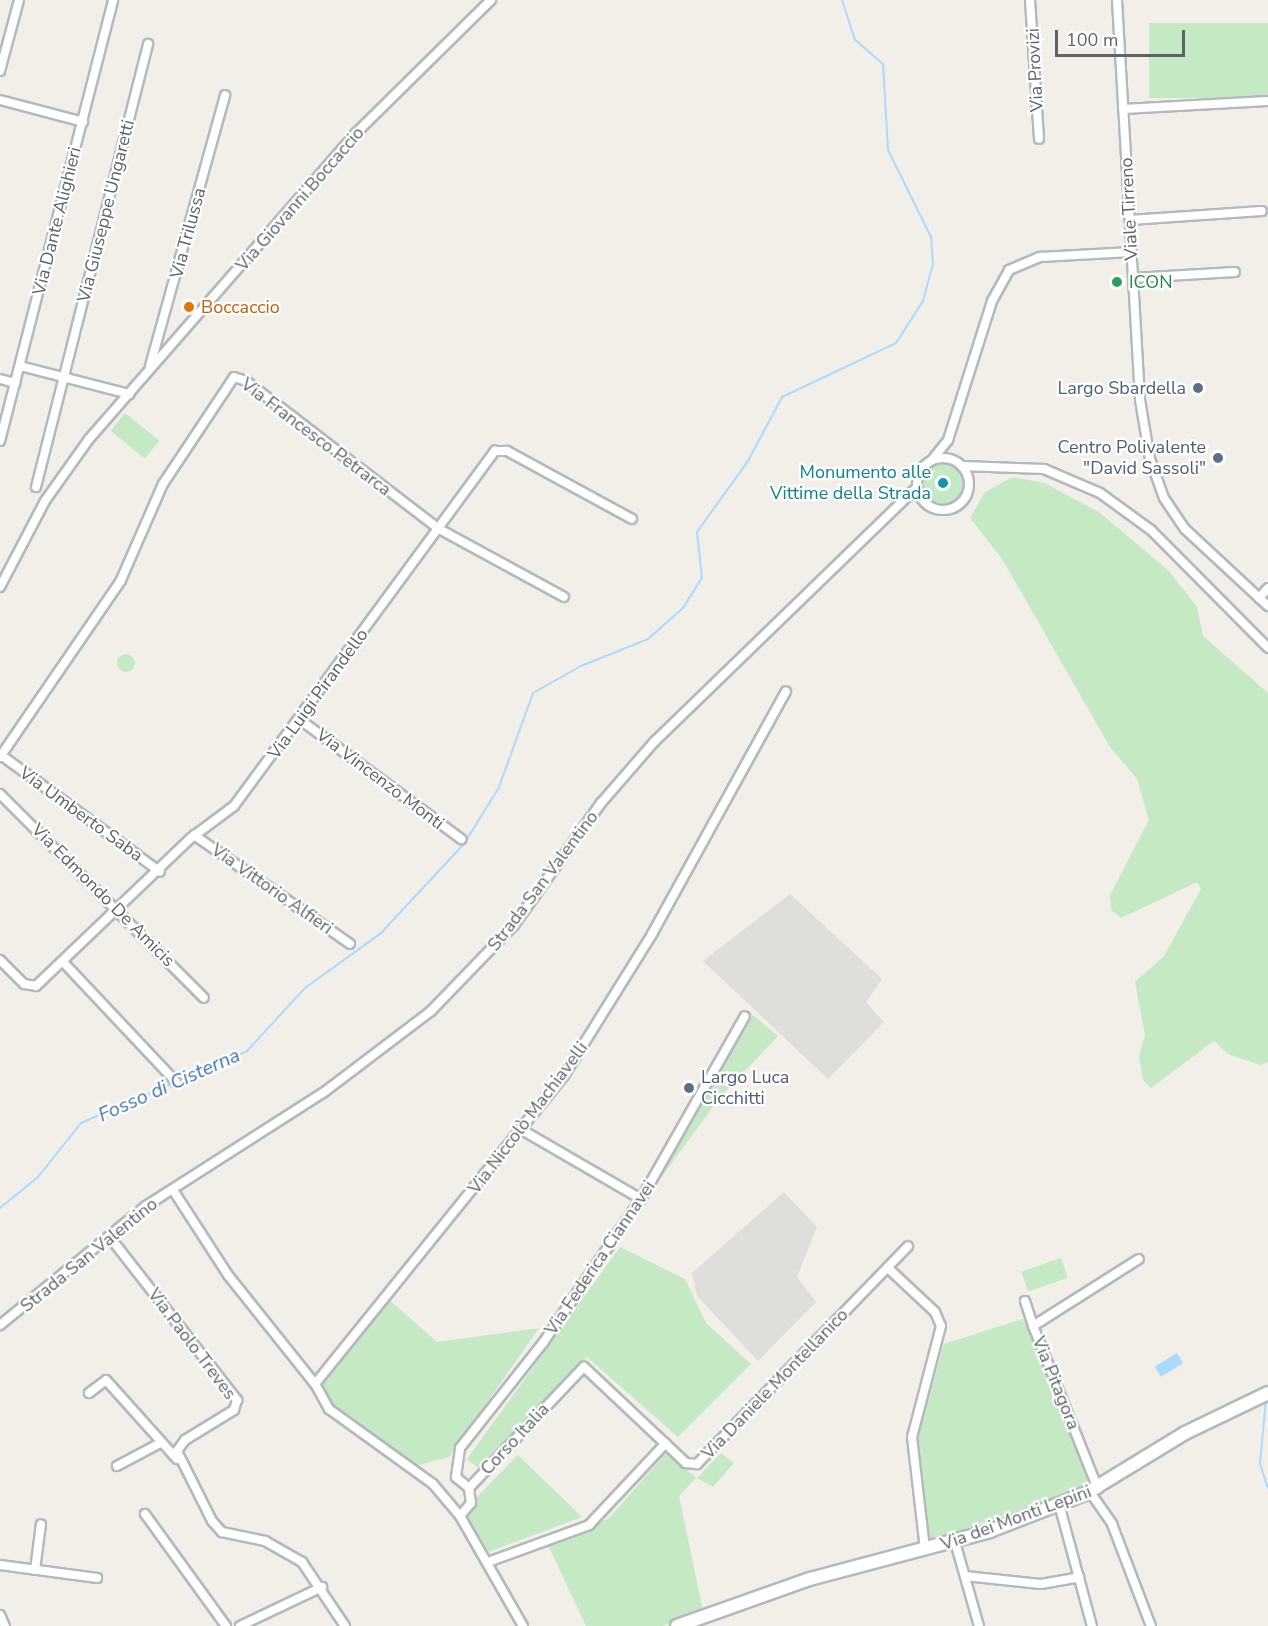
<!DOCTYPE html>
<meta charset="utf-8">
<style>
body{margin:0}
#map{position:relative;width:1268px;height:1626px;overflow:hidden;background:#f1efe8;font-family:"Nunito Sans",sans-serif}
div>[style]{position:absolute}
[style*='--x']{left:calc(var(--x)*1px);top:calc(var(--y)*1px);width:calc(var(--w)*1px);rotate:calc(var(--a)*1deg)}
.industrial>*{inset:0;background:#e0deda}
.green>*{inset:0;background:#c5e8c5;transform-origin:0 0}
.round{border-radius:50%}
.water>*{inset:0;background:#aadaff;transform-origin:0 0}
.stream>*{height:2px;margin:-1px;padding:0 1px;transform-origin:1px;border-radius:1px;background:#aadaff}
.roads{filter:drop-shadow(2px 0 #b5b8bc) drop-shadow(-2px 0 #b5b8bc) drop-shadow(0 2px #b5b8bc) drop-shadow(0 -2px #b5b8bc)}
.street>*{height:8px;margin:-4px;padding:0 4px;transform-origin:4px;border-radius:4px;background:#fff}
.street>.ring{margin:-4px;padding:0;box-sizing:content-box;background:none;border:8px solid #fff;border-radius:50%}
.secondary>*{height:12px;margin:-6px;padding:0 6px;transform-origin:6px;border-radius:6px;background:#fff}
.dots>*{width:16px;height:16px;translate:-50% -50%;box-sizing:border-box;border:3px solid #fff;border-radius:50%}
span{translate:-50% -50%;white-space:nowrap;text-align:center;line-height:1.15;-webkit-text-stroke:4.5px #fff;paint-order:stroke}
.street-label{font-size:18px;color:#5f6368}
.leisure-label{font-size:18px;color:#27864d}
.left{translate:0 -50%;text-align:left}
.food-label{font-size:18px;color:#c56008}
.service-label{font-size:18px;color:#4e5e75}
.right{translate:-100% -50%;text-align:right}
.culture-label{font-size:18px;color:#0d838f}
.water-label{font-size:20px;color:#4174aa;font-style:italic}
.scale{position:absolute;left:1055px;top:30px;width:130px;height:27px;box-sizing:border-box;border:3px solid #5f6368;border-top:0;padding-left:8px;font-size:18px;line-height:21px;white-space:nowrap;color:#5f6368;-webkit-text-stroke:4px #fff;paint-order:stroke}
</style>
<div id="map">
<div class="industrial">
<i style="clip-path:polygon(790px 894px,882px 979px,866px 1002px,884px 1022px,828px 1079px,703px 961px)"></i>
<i style="clip-path:polygon(784px 1192px,817px 1227px,797px 1277px,816px 1302px,758px 1361px,697px 1296px,692px 1273px)"></i>
</div>
<div class="green">
<i style="left:1268px;top:23px;width:75px;height:119px;rotate:90deg"></i>
<i style="left:125px;top:413px;width:44px;height:23px;rotate:39deg"></i>
<i class="round" style="left:922px;top:462px;width:42px;height:42px"></i>
<i style="clip-path:polygon(1013px 477px,1044px 483px,1099px 512px,1169px 571px,1197px 607px,1203px 636px,1268px 693px,1268px 1062px,1261px 1065px,1228px 1054px,1214px 1041px,1151px 1088px,1143px 1080px,1139px 1057px,1145px 1035px,1135px 982px,1164px 956px,1201px 889px,1197px 882px,1121px 918px,1111px 910px,1110px 895px,1149px 820px,1137px 779px,1110px 747px,1002px 559px,970px 518px,985px 492px)"></i>
<i class="round" style="left:117px;top:654px;width:18px;height:18px"></i>
<i style="clip-path:polygon(753px 1015px,778px 1036px,721px 1096px,657px 1183px)"></i>
<i style="clip-path:polygon(620px 1247px,685px 1279px,706px 1323px,751px 1364px,678px 1437px,587px 1357px,478px 1468px,467px 1459px)"></i>
<i style="left:1061px;top:1258px;width:21px;height:42px;rotate:71deg"></i>
<i style="clip-path:polygon(386px 1297px,437px 1342px,539px 1328px,449px 1457px,411px 1467px,335px 1414px,315px 1384px)"></i>
<i style="clip-path:polygon(1026px 1318px,1092px 1485px,930px 1541px,916px 1443px,944px 1344px)"></i>
<i style="clip-path:polygon(667px 1452px,696px 1478px,679px 1496px,703px 1611px,663px 1626px,586px 1626px,548px 1545px,609px 1518px)"></i>
<i style="clip-path:polygon(721px 1453px,734px 1463px,713px 1487px,697px 1478px)"></i>
<i style="clip-path:polygon(518px 1455px,582px 1517px,488px 1552px,466px 1518px,477px 1497px)"></i>
</div>
<div class="water">
<i style="left:1177px;top:1353px;width:12px;height:26px;rotate:59deg"></i>
</div>
<div class="stream">
<i style="--x:0;--y:1208;--w:49;--a:-39.2"></i>
<i style="--x:38;--y:1177;--w:69;--a:-51.5"></i>
<i style="--x:81;--y:1123;--w:181;--a:-23.4"></i>
<i style="--x:247;--y:1051;--w:86;--a:-47.4"></i>
<i style="--x:305;--y:988;--w:92;--a:-35.8"></i>
<i style="--x:380;--y:934;--w:123;--a:-47"></i>
<i style="--x:464;--y:844;--w:67;--a:-58.4"></i>
<i style="--x:499;--y:787;--w:100;--a:-70.1"></i>
<i style="--x:533;--y:693;--w:55;--a:-29.4"></i>
<i style="--x:581;--y:666;--w:72;--a:-21.9"></i>
<i style="--x:648;--y:639;--w:47;--a:-41.5"></i>
<i style="--x:683;--y:608;--w:36;--a:-58"></i>
<i style="--x:702;--y:578;--w:46;--a:-96.2"></i>
<i style="--x:697;--y:532;--w:87;--a:-54.3"></i>
<i style="--x:748;--y:461;--w:72;--a:-62"></i>
<i style="--x:782;--y:397;--w:126;--a:-25.3"></i>
<i style="--x:896;--y:343;--w:50;--a:-57.3"></i>
<i style="--x:923;--y:301;--w:38;--a:-75"></i>
<i style="--x:933;--y:264;--w:27;--a:-94"></i>
<i style="--x:931;--y:237;--w:97;--a:-116.3"></i>
<i style="--x:888;--y:150;--w:86;--a:-93.3"></i>
<i style="--x:883;--y:64;--w:37;--a:-139"></i>
<i style="--x:855;--y:40;--w:42;--a:-108"></i>
<i style="--x:1266;--y:1399;--w:65;--a:95.3"></i>
<i style="--x:1260;--y:1464;--w:25;--a:72"></i>
</div>
<div class="roads">
<div class="street">
<i style="--x:1030;--y:0;--w:139;--a:86.3"></i>
<i style="--x:1117;--y:0;--w:401;--a:86.7"></i>
<i style="--x:1140;--y:400;--w:60;--a:80.4"></i>
<i style="--x:1150;--y:459;--w:41;--a:70.3"></i>
<i style="--x:1164;--y:498;--w:37;--a:56"></i>
<i style="--x:1185;--y:529;--w:113;--a:42.9"></i>
<i style="--x:0;--y:71;--w:73;--a:-75"></i>
<i style="--x:0;--y:100;--w:86;--a:14.8"></i>
<i style="--x:1123;--y:109;--w:145;--a:-3.2"></i>
<i style="--x:1130;--y:220;--w:132;--a:-3.9"></i>
<i style="--x:1133;--y:278;--w:102;--a:-3.4"></i>
<i style="--x:20;--y:366;--w:113;--a:14.4"></i>
<i style="--x:150;--y:366;--w:281;--a:-74.5"></i>
<i style="--x:0;--y:379;--w:16;--a:15"></i>
<i style="--x:0;--y:441;--w:455;--a:-75.6"></i>
<i class="ring" style="left:917px;top:458px;width:44px;height:44px"></i>
<i style="--x:932;--y:460;--w:26;--a:-51"></i>
<i style="--x:948;--y:440;--w:146;--a:-72.4"></i>
<i style="--x:992;--y:301;--w:35;--a:-61"></i>
<i style="--x:1009;--y:270;--w:34;--a:-23"></i>
<i style="--x:1040;--y:257;--w:92;--a:-3.1"></i>
<i style="--x:962;--y:466;--w:82;--a:2.1"></i>
<i style="--x:1044;--y:469;--w:61;--a:23.2"></i>
<i style="--x:1100;--y:493;--w:63;--a:36"></i>
<i style="--x:1151;--y:530;--w:166;--a:45.2"></i>
<i style="--x:36;--y:487;--w:457;--a:-75.8"></i>
<i style="--x:0;--y:587;--w:97;--a:-62.4"></i>
<i style="--x:45;--y:501;--w:76;--a:-54.6"></i>
<i style="--x:89;--y:439;--w:405;--a:-48.9"></i>
<i style="--x:355;--y:134;--w:191;--a:-44.6"></i>
<i style="--x:1259;--y:598;--w:13;--a:-48"></i>
<i style="--x:299;--y:719;--w:202;--a:36.5"></i>
<i style="--x:1;--y:755;--w:197;--a:36.3"></i>
<i style="--x:0;--y:757;--w:214;--a:-55.6"></i>
<i style="--x:121;--y:580;--w:105;--a:-66.4"></i>
<i style="--x:163;--y:484;--w:128;--a:-56.4"></i>
<i style="--x:234;--y:377;--w:13;--a:18"></i>
<i style="--x:246;--y:381;--w:243;--a:37.5"></i>
<i style="--x:439;--y:529;--w:142;--a:28.5"></i>
<i style="--x:0;--y:794;--w:288;--a:45"></i>
<i style="--x:194;--y:835;--w:190;--a:34.9"></i>
<i style="--x:0;--y:960;--w:34;--a:45"></i>
<i style="--x:24;--y:984;--w:12;--a:9"></i>
<i style="--x:36;--y:986;--w:214;--a:-43.7"></i>
<i style="--x:191;--y:838;--w:54;--a:-36.7"></i>
<i style="--x:234;--y:806;--w:441;--a:-53.7"></i>
<i style="--x:495;--y:451;--w:12;--a:0"></i>
<i style="--x:507;--y:451;--w:142;--a:28.5"></i>
<i style="--x:63;--y:962;--w:165;--a:46.7"></i>
<i style="--x:522;--y:1130;--w:138;--a:30.1"></i>
<i style="--x:173;--y:1190;--w:101;--a:57.1"></i>
<i style="--x:228;--y:1275;--w:139;--a:51.4"></i>
<i style="--x:116;--y:1245;--w:197;--a:52"></i>
<i style="--x:237;--y:1400;--w:10;--a:107"></i>
<i style="--x:234;--y:1410;--w:57;--a:148.5"></i>
<i style="--x:185;--y:1440;--w:14;--a:126"></i>
<i style="--x:177;--y:1451;--w:78;--a:63.4"></i>
<i style="--x:212;--y:1521;--w:15;--a:48"></i>
<i style="--x:222;--y:1532;--w:44;--a:11.8"></i>
<i style="--x:265;--y:1541;--w:43;--a:29.6"></i>
<i style="--x:302;--y:1562;--w:77;--a:56.1"></i>
<i style="--x:888;--y:1268;--w:64;--a:43.1"></i>
<i style="--x:935;--y:1312;--w:15;--a:67"></i>
<i style="--x:941;--y:1326;--w:115;--a:104.6"></i>
<i style="--x:912;--y:1437;--w:113;--a:83.4"></i>
<i style="--x:1025;--y:1301;--w:26;--a:72"></i>
<i style="--x:0;--y:1325;--w:188;--a:-39.2"></i>
<i style="--x:146;--y:1206;--w:210;--a:-32.6"></i>
<i style="--x:323;--y:1093;--w:136;--a:-37.2"></i>
<i style="--x:431;--y:1011;--w:120;--a:-46"></i>
<i style="--x:514;--y:925;--w:150;--a:-54.5"></i>
<i style="--x:601;--y:803;--w:81;--a:-49"></i>
<i style="--x:654;--y:742;--w:366;--a:-44.1"></i>
<i style="--x:89;--y:1393;--w:21;--a:-37"></i>
<i style="--x:106;--y:1380;--w:106;--a:48.1"></i>
<i style="--x:117;--y:1466;--w:49;--a:-28.1"></i>
<i style="--x:469;--y:1488;--w:17;--a:-140"></i>
<i style="--x:456;--y:1477;--w:29;--a:-82"></i>
<i style="--x:460;--y:1448;--w:134;--a:-51.7"></i>
<i style="--x:543;--y:1343;--w:174;--a:-55.8"></i>
<i style="--x:641;--y:1199;--w:210;--a:-60.4"></i>
<i style="--x:1098;--y:1489;--w:175;--a:-111.7"></i>
<i style="--x:1033;--y:1326;--w:125;--a:-32.3"></i>
<i style="--x:1090;--y:1492;--w:39;--a:55"></i>
<i style="--x:1112;--y:1524;--w:109;--a:69.1"></i>
<i style="--x:1059;--y:1504;--w:126;--a:74.9"></i>
<i style="--x:145;--y:1514;--w:138;--a:54.1"></i>
<i style="--x:460;--y:1516;--w:17;--a:-50"></i>
<i style="--x:471;--y:1503;--w:15;--a:-98"></i>
<i style="--x:469;--y:1488;--w:167;--a:-46.5"></i>
<i style="--x:584;--y:1367;--w:140;--a:43.3"></i>
<i style="--x:686;--y:1463;--w:11;--a:5"></i>
<i style="--x:697;--y:1464;--w:303;--a:-45.9"></i>
<i style="--x:955;--y:1542;--w:87;--a:74.1"></i>
<i style="--x:488;--y:1562;--w:108;--a:-20.1"></i>
<i style="--x:589;--y:1525;--w:112;--a:-46.8"></i>
<i style="--x:0;--y:1565;--w:98;--a:7.6"></i>
<i style="--x:35;--y:1570;--w:46;--a:-82.6"></i>
<i style="--x:965;--y:1576;--w:76;--a:6"></i>
<i style="--x:1041;--y:1584;--w:39;--a:-10"></i>
<i style="--x:0;--y:1615;--w:12;--a:66"></i>
<i style="--x:240;--y:1626;--w:91;--a:-25.4"></i>
<i style="--x:523;--y:1626;--w:127;--a:-119.8"></i>
<i style="--x:460;--y:1516;--w:42;--a:-130.2"></i>
<i style="--x:433;--y:1484;--w:128;--a:-144.2"></i>
<i style="--x:329;--y:1409;--w:29;--a:-119"></i>
<i style="--x:315;--y:1384;--w:398;--a:-51.1"></i>
<i style="--x:565;--y:1074;--w:165;--a:-58.1"></i>
<i style="--x:652;--y:934;--w:277;--a:-61.1"></i>
</div>
<div class="secondary">
<i style="--x:677;--y:1626;--w:141;--a:-19.5"></i>
<i style="--x:810;--y:1579;--w:186;--a:-14.9"></i>
<i style="--x:990;--y:1531;--w:102;--a:-21.3"></i>
<i style="--x:1085;--y:1494;--w:117;--a:-31.4"></i>
<i style="--x:1185;--y:1433;--w:92;--a:-25.7"></i>
</div>
</div>
<div class="dots">
<i style="left:1117px;top:282px;background:#2e9e5b"></i>
<i style="left:189px;top:307px;background:#e8710a"></i>
<i style="left:1198px;top:388px;background:#5c6f8a"></i>
<i style="left:1218px;top:458px;background:#5c6f8a"></i>
<i style="left:943px;top:483px;background:#0f9aa8"></i>
<i style="left:689px;top:1088px;background:#5c6f8a"></i>
</div>
<div class="street-label">
<span style="left:1035px;top:70px;rotate:-93deg">Via Provizi</span>
<span style="left:300px;top:199px;rotate:-49deg">Via Giovanni Boccaccio</span>
<span style="left:1129px;top:209px;rotate:-93deg">Viale Tirreno</span>
<span style="left:106px;top:211px;rotate:-76deg">Via Giuseppe Ungaretti</span>
<span style="left:57px;top:221px;rotate:-76deg">Via Dante Alighieri</span>
<span style="left:188px;top:233px;rotate:-75deg">Via Trilussa</span>
<span style="left:316px;top:437px;rotate:37deg">Via Francesco Petrarca</span>
<span style="left:318px;top:694px;rotate:-54deg">Via Luigi Pirandello</span>
<span style="left:380px;top:779px;rotate:37deg">Via Vincenzo Monti</span>
<span style="left:81px;top:814px;rotate:36deg">Via Umberto Saba</span>
<span style="left:543px;top:881px;rotate:-53deg">Strada San Valentino</span>
<span style="left:272px;top:889px;rotate:35deg">Via Vittorio Alfieri</span>
<span style="left:103px;top:895px;rotate:45deg">Via Edmondo De Amicis</span>
<span style="left:528px;top:1118px;rotate:-53deg">Via Niccolò Machiavelli</span>
<span style="left:89px;top:1255px;rotate:-39deg">Strada San Valentino</span>
<span style="left:600px;top:1258px;rotate:-56deg">Via Federica Ciannavei</span>
<span style="left:192px;top:1344px;rotate:53deg">Via Paolo Treves</span>
<span style="left:1056px;top:1383px;rotate:68deg">Via Pitagora</span>
<span style="left:775px;top:1384px;rotate:-46deg">Via Daniele Montellanico</span>
<span style="left:515px;top:1439px;rotate:-47deg">Corso Italia</span>
<span style="left:1016px;top:1518px;rotate:-20deg">Via dei Monti Lepini</span>
</div>
<div class="leisure-label">
<span class="left" style="left:1129px;top:282px">ICON</span>
</div>
<div class="food-label">
<span class="left" style="left:201px;top:307px">Boccaccio</span>
</div>
<div class="service-label">
<span class="right" style="left:1186px;top:388px">Largo Sbardella</span>
<span class="right" style="left:1206px;top:458px">Centro Polivalente<br>"David Sassoli"</span>
<span class="left" style="left:701px;top:1088px">Largo Luca<br>Cicchitti</span>
</div>
<div class="culture-label">
<span class="right" style="left:931px;top:483px">Monumento alle<br>Vittime della Strada</span>
</div>
<div class="water-label">
<span style="left:169px;top:1085px;rotate:-24deg">Fosso di Cisterna</span>
</div>
<div class="scale">100 m</div>
</div>
